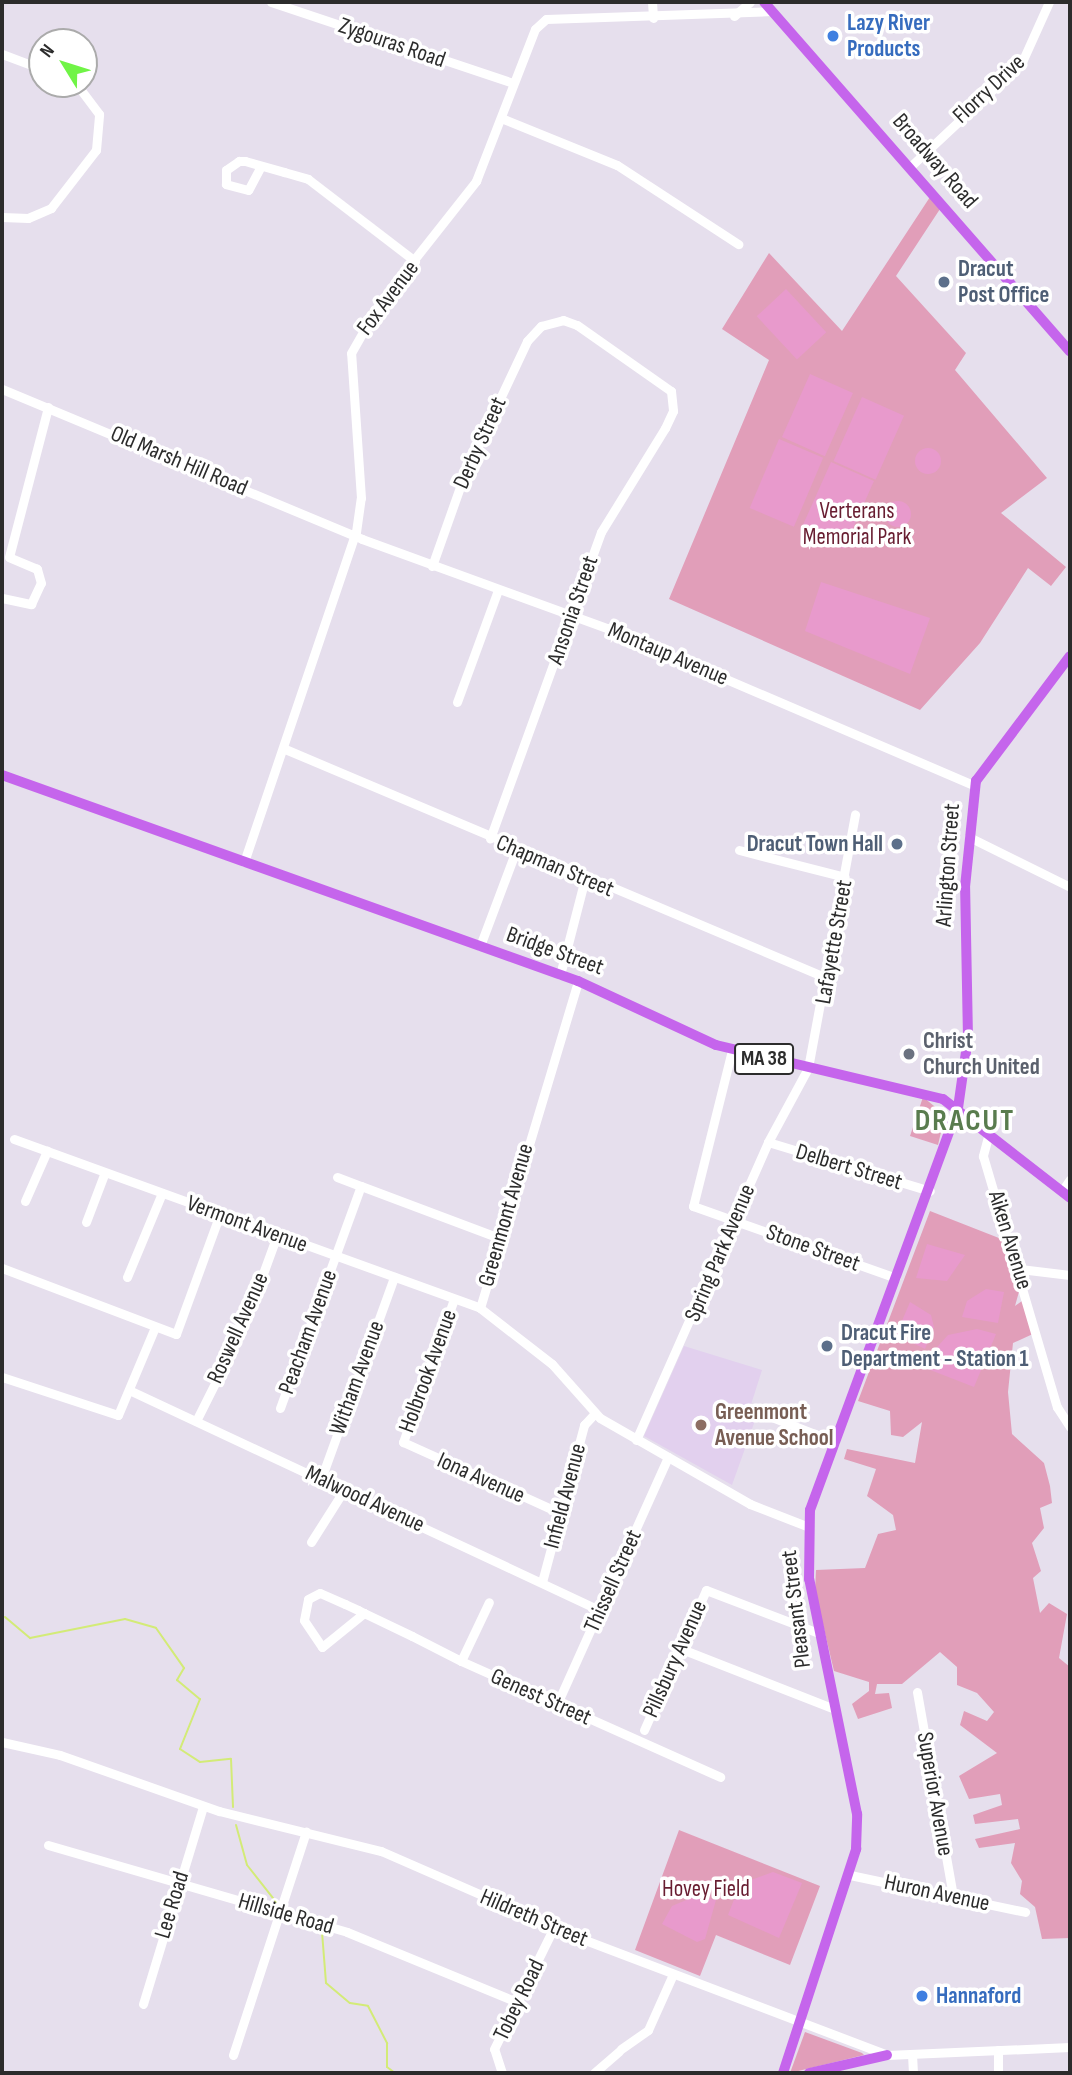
<!DOCTYPE html>
<style>
body{margin:0}
#map{position:relative;width:1072px;height:2075px;overflow:hidden;background:#e6dfed;font-family:"Sofia Sans Condensed",sans-serif}
div>[style]{position:absolute}
[style*='--x']{left:calc(var(--x)*1px);top:calc(var(--y)*1px);width:calc(var(--w)*1px);rotate:calc(var(--a)*1deg)}
.education>*{inset:0;background:#e2d0ee}
.green>*{inset:0;background:#e19eb9}
.pitch>*{inset:0;background:#e89acc;transform-origin:0 0}
.round{border-radius:50%}
.stream>*{height:2px;margin:-1px;padding:0 1px;transform-origin:1px;border-radius:1px;background:#d3eb77}
.minor>*{height:9px;margin:-4.5px;padding:0 4.5px;transform-origin:4.5px;border-radius:4.5px;background:#fff}
.major>*{height:10px;margin:-5px;padding:0 5px;transform-origin:5px;border-radius:5px;background:#c565ec}
.dots>*{width:19px;height:19px;translate:-50% -50%;box-sizing:border-box;border:4px solid #fff;border-radius:50%}
span{translate:-50% -50%;white-space:nowrap;text-align:center;line-height:1.15;-webkit-text-stroke:7px #fff;paint-order:stroke}
.shield-label span{padding:2px 5px;background:#fff;border:2px solid;border-radius:5px;-webkit-text-stroke-width:0}
.shield-label{font-size:21px;color:#2c2c2c;font-weight:700}
.shop-label{font-size:23px;color:#366cbe;font-weight:700}
.left{translate:0 -50%;text-align:left}
.street-label{font-size:23px;color:#2c2c2c}
.service-label{font-size:23px;color:#4e5e75;font-weight:700}
.right{translate:-100% -50%;text-align:right}
.park-label{font-size:23px;color:#681d31}
.worship-label{font-size:23px;color:#5b616d;font-weight:700}
.education-label{font-size:23px;color:#785e54;font-weight:700}
.district-label{font-size:30px;color:#597c4e;font-weight:700;letter-spacing:2px}
.frame{position:absolute;inset:0;border:4px solid #2c2c2c;pointer-events:none}
.north{position:absolute;left:28px;top:28px;width:70px;height:70px;box-sizing:border-box;background:#fff;border:2px solid #ababab;border-radius:50%;rotate:308deg;font-size:19px;font-weight:700;line-height:28px;text-align:center;color:#2c2c2c}
.north::after{content:'';display:block;margin:auto;width:24px;height:32px;background:#70f446;clip-path:polygon(50% 0,100% 100%,50% 72%,0 100%)}
</style>
<div id="map">
<div class="education">
<i style="clip-path:polygon(684px 1346px,762px 1370px,749px 1411px,757px 1415px,732px 1485px,644px 1436px)"></i>
</div>
<div class="green">
<i style="clip-path:polygon(930px 197px,940px 209px,896px 276px,966px 353px,955px 370px,1047px 478px,1001px 513px,1066px 567px,1051px 586px,1028px 568px,980px 643px,920px 710px,669px 599px,769px 360px,722px 329px,769px 253px,842px 331px)"></i>
<i style="clip-path:polygon(923px 1097px,945px 1115px,938px 1145px,910px 1136px)"></i>
<i style="clip-path:polygon(930px 1211px,1004px 1240px,1020px 1288px,1015px 1306px,1022px 1301px,1035px 1333px,1013px 1343px,1008px 1392px,1012px 1434px,1044px 1463px,1050px 1486px,1052px 1503px,1040px 1508px,1044px 1528px,1032px 1543px,1041px 1571px,1033px 1578px,1040px 1613px,1049px 1603px,1067px 1614px,1059px 1658px,1070px 1667px,1070px 1938px,1042px 1939px,1035px 1907px,1020px 1894px,1022px 1881px,1011px 1863px,1015px 1843px,979px 1848px,975px 1839px,1020px 1829px,1018px 1819px,975px 1824px,973px 1815px,1002px 1805px,1000px 1794px,969px 1799px,959px 1776px,997px 1753px,960px 1725px,964px 1711px,987px 1721px,994px 1712px,977px 1693px,957px 1685px,957px 1667px,940px 1652px,902px 1684px,877px 1684px,875px 1694px,889px 1693px,892px 1708px,858px 1719px,852px 1704px,869px 1691px,869px 1682px,834px 1671px,815px 1591px,816px 1570px,865px 1568px,878px 1534px,896px 1530px,893px 1515px,867px 1496px,876px 1469px,844px 1459px,847px 1449px,915px 1463px,922px 1422px,903px 1437px,891px 1435px,890px 1411px,858px 1401px)"></i>
<i style="clip-path:polygon(679px 1830px,820px 1886px,790px 1965px,716px 1935px,700px 1976px,635px 1950px)"></i>
<i style="clip-path:polygon(805px 2032px,862px 2053px,864px 2055px,790px 2073px)"></i>
</div>
<div class="pitch">
<i style="left:786px;top:289px;width:59px;height:40px;rotate:47deg"></i>
<i style="left:810px;top:374px;width:47px;height:69px;rotate:24deg"></i>
<i style="left:862px;top:397px;width:46px;height:70px;rotate:24deg"></i>
<i style="left:779px;top:439px;width:48px;height:75px;rotate:23deg"></i>
<i class="round" style="left:915px;top:448px;width:26px;height:26px"></i>
<i style="left:831px;top:462px;width:47px;height:74px;rotate:24deg"></i>
<i class="round" style="left:885px;top:501px;width:26px;height:26px"></i>
<i style="clip-path:polygon(821px 582px,930px 618px,910px 674px,805px 631px)"></i>
<i style="clip-path:polygon(927px 1244px,965px 1255px,947px 1281px,916px 1278px)"></i>
<i style="clip-path:polygon(986px 1289px,1004px 1292px,998px 1323px,962px 1317px,967px 1301px)"></i>
<i style="clip-path:polygon(910px 1302px,931px 1315px,934px 1327px,925px 1349px,896px 1335px)"></i>
<i style="clip-path:polygon(977px 1329px,996px 1334px,974px 1387px,920px 1366px,948px 1335px)"></i>
<i style="clip-path:polygon(773px 1872px,802px 1883px,779px 1938px,728px 1915px,740px 1884px)"></i>
<i style="clip-path:polygon(696px 1896px,716px 1900px,705px 1939px,697px 1942px,662px 1924px,672px 1906px)"></i>
</div>
<div class="stream">
<i style="--x:5;--y:1617;--w:33;--a:40"></i>
<i style="--x:30;--y:1638;--w:97;--a:-11.3"></i>
<i style="--x:125;--y:1619;--w:32;--a:16"></i>
<i style="--x:156;--y:1628;--w:49;--a:55"></i>
<i style="--x:184;--y:1668;--w:14;--a:120"></i>
<i style="--x:177;--y:1680;--w:30;--a:40"></i>
<i style="--x:200;--y:1699;--w:54;--a:111.8"></i>
<i style="--x:180;--y:1749;--w:24;--a:33"></i>
<i style="--x:200;--y:1762;--w:31;--a:-6"></i>
<i style="--x:231;--y:1759;--w:48;--a:87.6"></i>
<i style="--x:236;--y:1825;--w:41;--a:74.6"></i>
<i style="--x:247;--y:1865;--w:47;--a:51.9"></i>
<i style="--x:322;--y:1932;--w:51;--a:85.5"></i>
<i style="--x:326;--y:1983;--w:31;--a:40"></i>
<i style="--x:350;--y:2003;--w:18;--a:9"></i>
<i style="--x:368;--y:2006;--w:42;--a:62.8"></i>
<i style="--x:387;--y:2043;--w:24;--a:90"></i>
<i style="--x:387;--y:2067;--w:10;--a:37"></i>
</div>
<div class="minor">
<i style="--x:271;--y:2;--w:255;--a:18.5"></i>
<i style="--x:652;--y:2;--w:16;--a:86"></i>
<i style="--x:734;--y:16;--w:21;--a:-41"></i>
<i style="--x:2;--y:54;--w:43;--a:20.6"></i>
<i style="--x:501;--y:118;--w:125;--a:22.1"></i>
<i style="--x:617;--y:165;--w:145;--a:33.1"></i>
<i style="--x:912;--y:165;--w:151;--a:-43.1"></i>
<i style="--x:1022;--y:62;--w:66;--a:-65.8"></i>
<i style="--x:261;--y:166;--w:27;--a:118"></i>
<i style="--x:248;--y:190;--w:23;--a:-165"></i>
<i style="--x:226;--y:184;--w:14;--a:-90"></i>
<i style="--x:226;--y:170;--w:16;--a:-35"></i>
<i style="--x:239;--y:161;--w:6;--a:0"></i>
<i style="--x:245;--y:161;--w:41;--a:15.8"></i>
<i style="--x:284;--y:172;--w:25;--a:16"></i>
<i style="--x:308;--y:179;--w:135;--a:37.5"></i>
<i style="--x:2;--y:217;--w:26;--a:2"></i>
<i style="--x:28;--y:218;--w:25;--a:-23"></i>
<i style="--x:51;--y:208;--w:73;--a:-52.2"></i>
<i style="--x:96;--y:150;--w:36;--a:-85"></i>
<i style="--x:99;--y:114;--w:38;--a:-127"></i>
<i style="--x:2;--y:389;--w:390;--a:22.6"></i>
<i style="--x:362;--y:539;--w:261;--a:20"></i>
<i style="--x:607;--y:628;--w:400;--a:23.2"></i>
<i style="--x:432;--y:566;--w:99;--a:-70.5"></i>
<i style="--x:465;--y:473;--w:146;--a:-64.8"></i>
<i style="--x:527;--y:341;--w:21;--a:-47"></i>
<i style="--x:541;--y:326;--w:23;--a:-15"></i>
<i style="--x:563;--y:320;--w:15;--a:20"></i>
<i style="--x:577;--y:325;--w:115;--a:35.1"></i>
<i style="--x:671;--y:391;--w:20;--a:84"></i>
<i style="--x:673;--y:411;--w:19;--a:115"></i>
<i style="--x:665;--y:428;--w:122;--a:121.6"></i>
<i style="--x:601;--y:532;--w:326;--a:109.9"></i>
<i style="--x:2;--y:598;--w:30;--a:12"></i>
<i style="--x:31;--y:604;--w:23;--a:-65"></i>
<i style="--x:41;--y:583;--w:15;--a:-106"></i>
<i style="--x:37;--y:569;--w:30;--a:-157"></i>
<i style="--x:9;--y:557;--w:155;--a:-75.4"></i>
<i style="--x:457;--y:702;--w:119;--a:-69.9"></i>
<i style="--x:285;--y:749;--w:588;--a:22.9"></i>
<i style="--x:969;--y:837;--w:113;--a:26.3"></i>
<i style="--x:739;--y:850;--w:109;--a:14.3"></i>
<i style="--x:244;--y:862;--w:348;--a:-71.3"></i>
<i style="--x:356;--y:532;--w:34;--a:-82"></i>
<i style="--x:361;--y:498;--w:145;--a:-93.9"></i>
<i style="--x:351;--y:353;--w:56;--a:-60.3"></i>
<i style="--x:379;--y:304;--w:157;--a:-51.7"></i>
<i style="--x:476;--y:181;--w:163;--a:-68.8"></i>
<i style="--x:535;--y:29;--w:15;--a:-42"></i>
<i style="--x:546;--y:19;--w:226;--a:-2"></i>
<i style="--x:480;--y:946;--w:103;--a:-69.4"></i>
<i style="--x:560;--y:975;--w:100;--a:-75.5"></i>
<i style="--x:732;--y:1050;--w:161;--a:104"></i>
<i style="--x:693;--y:1206;--w:215;--a:19.5"></i>
<i style="--x:989;--y:1133;--w:24;--a:105"></i>
<i style="--x:983;--y:1156;--w:262;--a:73.6"></i>
<i style="--x:1057;--y:1407;--w:24;--a:57"></i>
<i style="--x:14;--y:1139;--w:496;--a:19.9"></i>
<i style="--x:480;--y:1308;--w:91;--a:37.9"></i>
<i style="--x:552;--y:1364;--w:72;--a:48.4"></i>
<i style="--x:600;--y:1418;--w:173;--a:29.8"></i>
<i style="--x:750;--y:1504;--w:63;--a:21.3"></i>
<i style="--x:768;--y:1142;--w:169;--a:16.8"></i>
<i style="--x:337;--y:1177;--w:26;--a:21"></i>
<i style="--x:1062;--y:1191;--w:14;--a:-56"></i>
<i style="--x:25;--y:1201;--w:55;--a:-66.3"></i>
<i style="--x:86;--y:1222;--w:53;--a:-69.2"></i>
<i style="--x:2;--y:1268;--w:186;--a:20.8"></i>
<i style="--x:176;--y:1334;--w:128;--a:-69.9"></i>
<i style="--x:1020;--y:1269;--w:50;--a:6.8"></i>
<i style="--x:127;--y:1277;--w:91;--a:-67.4"></i>
<i style="--x:454;--y:1299;--w:152;--a:109.6"></i>
<i style="--x:403;--y:1442;--w:172;--a:24.3"></i>
<i style="--x:480;--y:1308;--w:341;--a:-73.3"></i>
<i style="--x:2;--y:1377;--w:122;--a:18.1"></i>
<i style="--x:118;--y:1415;--w:95;--a:-67.2"></i>
<i style="--x:129;--y:1390;--w:519;--a:25.08"></i>
<i style="--x:280;--y:1408;--w:236;--a:-70"></i>
<i style="--x:361;--y:1186;--w:147;--a:20.6"></i>
<i style="--x:754;--y:1410;--w:87;--a:21.6"></i>
<i style="--x:196;--y:1421;--w:110;--a:-63.4"></i>
<i style="--x:245;--y:1323;--w:94;--a:-70"></i>
<i style="--x:636;--y:1440;--w:326;--a:-66.1"></i>
<i style="--x:768;--y:1142;--w:84;--a:-61.6"></i>
<i style="--x:808;--y:1068;--w:258;--a:-79.5"></i>
<i style="--x:321;--y:1479;--w:215;--a:-70.1"></i>
<i style="--x:311;--y:1542;--w:62;--a:-57.6"></i>
<i style="--x:542;--y:1582;--w:163;--a:-75"></i>
<i style="--x:584;--y:1425;--w:16;--a:-47"></i>
<i style="--x:364;--y:1613;--w:54;--a:141"></i>
<i style="--x:322;--y:1647;--w:32;--a:-124"></i>
<i style="--x:304;--y:1620;--w:21;--a:-79"></i>
<i style="--x:308;--y:1599;--w:13;--a:-27"></i>
<i style="--x:320;--y:1593;--w:27;--a:24"></i>
<i style="--x:345;--y:1604;--w:14;--a:25"></i>
<i style="--x:358;--y:1610;--w:7;--a:27"></i>
<i style="--x:364;--y:1613;--w:53;--a:25.6"></i>
<i style="--x:412;--y:1636;--w:55;--a:27"></i>
<i style="--x:461;--y:1661;--w:284;--a:24.1"></i>
<i style="--x:679;--y:1648;--w:164;--a:21.4"></i>
<i style="--x:461;--y:1661;--w:65;--a:-64.6"></i>
<i style="--x:917;--y:1692;--w:208;--a:80"></i>
<i style="--x:557;--y:1704;--w:271;--a:-65.8"></i>
<i style="--x:644;--y:1730;--w:153;--a:-66.1"></i>
<i style="--x:706;--y:1590;--w:118;--a:20.9"></i>
<i style="--x:2;--y:1742;--w:59;--a:12.6"></i>
<i style="--x:60;--y:1755;--w:169;--a:19.4"></i>
<i style="--x:219;--y:1811;--w:167;--a:13.9"></i>
<i style="--x:381;--y:1851;--w:223;--a:23.6"></i>
<i style="--x:585;--y:1940;--w:323;--a:20.8"></i>
<i style="--x:887;--y:2055;--w:183;--a:-2.5"></i>
<i style="--x:48;--y:1845;--w:311;--a:16.2"></i>
<i style="--x:347;--y:1932;--w:184;--a:22.4"></i>
<i style="--x:850;--y:1875;--w:179;--a:11.9"></i>
<i style="--x:143;--y:2004;--w:207;--a:-73.1"></i>
<i style="--x:621;--y:2049;--w:33;--a:-35"></i>
<i style="--x:648;--y:2030;--w:61;--a:-65.9"></i>
<i style="--x:998;--y:2050;--w:23;--a:90"></i>
<i style="--x:912;--y:2054;--w:19;--a:87"></i>
<i style="--x:233;--y:2055;--w:235;--a:-71.9"></i>
<i style="--x:502;--y:2073;--w:25;--a:-108"></i>
<i style="--x:494;--y:2049;--w:136;--a:-63.8"></i>
<i style="--x:594;--y:2073;--w:33;--a:-41"></i>
</div>
<div class="major">
<i style="--x:764;--y:2;--w:464;--a:48.8"></i>
<i style="--x:2;--y:775;--w:612;--a:19.68"></i>
<i style="--x:578;--y:981;--w:152;--a:24.9"></i>
<i style="--x:716;--y:1045;--w:233;--a:13.4"></i>
<i style="--x:943;--y:1099;--w:161;--a:37.9"></i>
<i style="--x:783;--y:2073;--w:236;--a:-71.9"></i>
<i style="--x:856;--y:1849;--w:35;--a:-88"></i>
<i style="--x:857;--y:1814;--w:240;--a:-101.5"></i>
<i style="--x:809;--y:1579;--w:69;--a:-89.2"></i>
<i style="--x:810;--y:1510;--w:428;--a:-69.8"></i>
<i style="--x:958;--y:1108;--w:71;--a:-81.9"></i>
<i style="--x:968;--y:1038;--w:151;--a:-91.1"></i>
<i style="--x:965;--y:887;--w:107;--a:-84.1"></i>
<i style="--x:976;--y:781;--w:156;--a:-53.1"></i>
<i style="--x:809;--y:2073;--w:80;--a:-13"></i>
</div>
<div class="dots">
<i style="left:833px;top:36px;background:#3f7fe0"></i>
<i style="left:944px;top:282px;background:#5c6f8a"></i>
<i style="left:897px;top:844px;background:#5c6f8a"></i>
<i style="left:909px;top:1054px;background:#6b7280"></i>
<i style="left:827px;top:1346px;background:#5c6f8a"></i>
<i style="left:701px;top:1425px;background:#8d6e63"></i>
<i style="left:922px;top:1996px;background:#3f7fe0"></i>
</div>
<div class="shield-label">
<span style="left:764px;top:1059px">MA 38</span>
</div>
<div class="shop-label">
<span class="left" style="left:847px;top:36px">Lazy River<br>Products</span>
<span class="left" style="left:936px;top:1996px">Hannaford</span>
</div>
<div class="street-label">
<span style="left:392px;top:43px;rotate:19deg">Zygouras Road</span>
<span style="left:989px;top:89px;rotate:-43deg">Florry Drive</span>
<span style="left:935px;top:161px;rotate:49deg">Broadway Road</span>
<span style="left:388px;top:298px;rotate:-53deg">Fox Avenue</span>
<span style="left:480px;top:443px;rotate:-66deg">Derby Street</span>
<span style="left:179px;top:461px;rotate:23deg">Old Marsh Hill Road</span>
<span style="left:573px;top:610px;rotate:-71deg">Ansonia Street</span>
<span style="left:668px;top:654px;rotate:23deg">Montaup Avenue</span>
<span style="left:948px;top:865px;rotate:-86deg">Arlington Street</span>
<span style="left:555px;top:866px;rotate:23deg">Chapman Street</span>
<span style="left:834px;top:942px;rotate:-80deg">Lafayette Street</span>
<span style="left:555px;top:951px;rotate:20deg">Bridge Street</span>
<span style="left:849px;top:1167px;rotate:17deg">Delbert Street</span>
<span style="left:506px;top:1215px;rotate:-74deg">Greenmont Avenue</span>
<span style="left:247px;top:1224px;rotate:20deg">Vermont Avenue</span>
<span style="left:1010px;top:1240px;rotate:73deg">Aiken Avenue</span>
<span style="left:813px;top:1248px;rotate:20deg">Stone Street</span>
<span style="left:720px;top:1253px;rotate:-67deg">Spring Park Avenue</span>
<span style="left:238px;top:1328px;rotate:-66deg">Roswell Avenue</span>
<span style="left:308px;top:1332px;rotate:-70deg">Peacham Avenue</span>
<span style="left:428px;top:1371px;rotate:-70deg">Holbrook Avenue</span>
<span style="left:357px;top:1378px;rotate:-70deg">Witham Avenue</span>
<span style="left:481px;top:1478px;rotate:24deg">Iona Avenue</span>
<span style="left:565px;top:1496px;rotate:-75deg">Infield Avenue</span>
<span style="left:365px;top:1499px;rotate:25deg">Malwood Avenue</span>
<span style="left:613px;top:1581px;rotate:-66deg">Thissell Street</span>
<span style="left:796px;top:1609px;rotate:-97deg">Pleasant Street</span>
<span style="left:675px;top:1659px;rotate:-66deg">Pillsbury Avenue</span>
<span style="left:541px;top:1697px;rotate:24deg">Genest Street</span>
<span style="left:935px;top:1794px;rotate:80deg">Superior Avenue</span>
<span style="left:937px;top:1893px;rotate:12deg">Huron Avenue</span>
<span style="left:172px;top:1905px;rotate:-73deg">Lee Road</span>
<span style="left:286px;top:1914px;rotate:16deg">Hillside Road</span>
<span style="left:534px;top:1918px;rotate:23deg">Hildreth Street</span>
<span style="left:519px;top:2000px;rotate:-64deg">Tobey Road</span>
</div>
<div class="service-label">
<span class="left" style="left:958px;top:282px">Dracut<br>Post Office</span>
<span class="right" style="left:883px;top:844px">Dracut Town Hall</span>
<span class="left" style="left:841px;top:1346px">Dracut Fire<br>Department - Station 1</span>
</div>
<div class="park-label">
<span style="left:857px;top:524px">Verterans<br>Memorial Park</span>
<span style="left:706px;top:1889px">Hovey Field</span>
</div>
<div class="worship-label">
<span class="left" style="left:923px;top:1054px">Christ<br>Church United</span>
</div>
<div class="education-label">
<span class="left" style="left:715px;top:1425px">Greenmont<br>Avenue School</span>
</div>
<div class="district-label">
<span style="left:965px;top:1121px">DRACUT</span>
</div>
<div class="frame"></div>
<div class="north">N</div>
</div>
